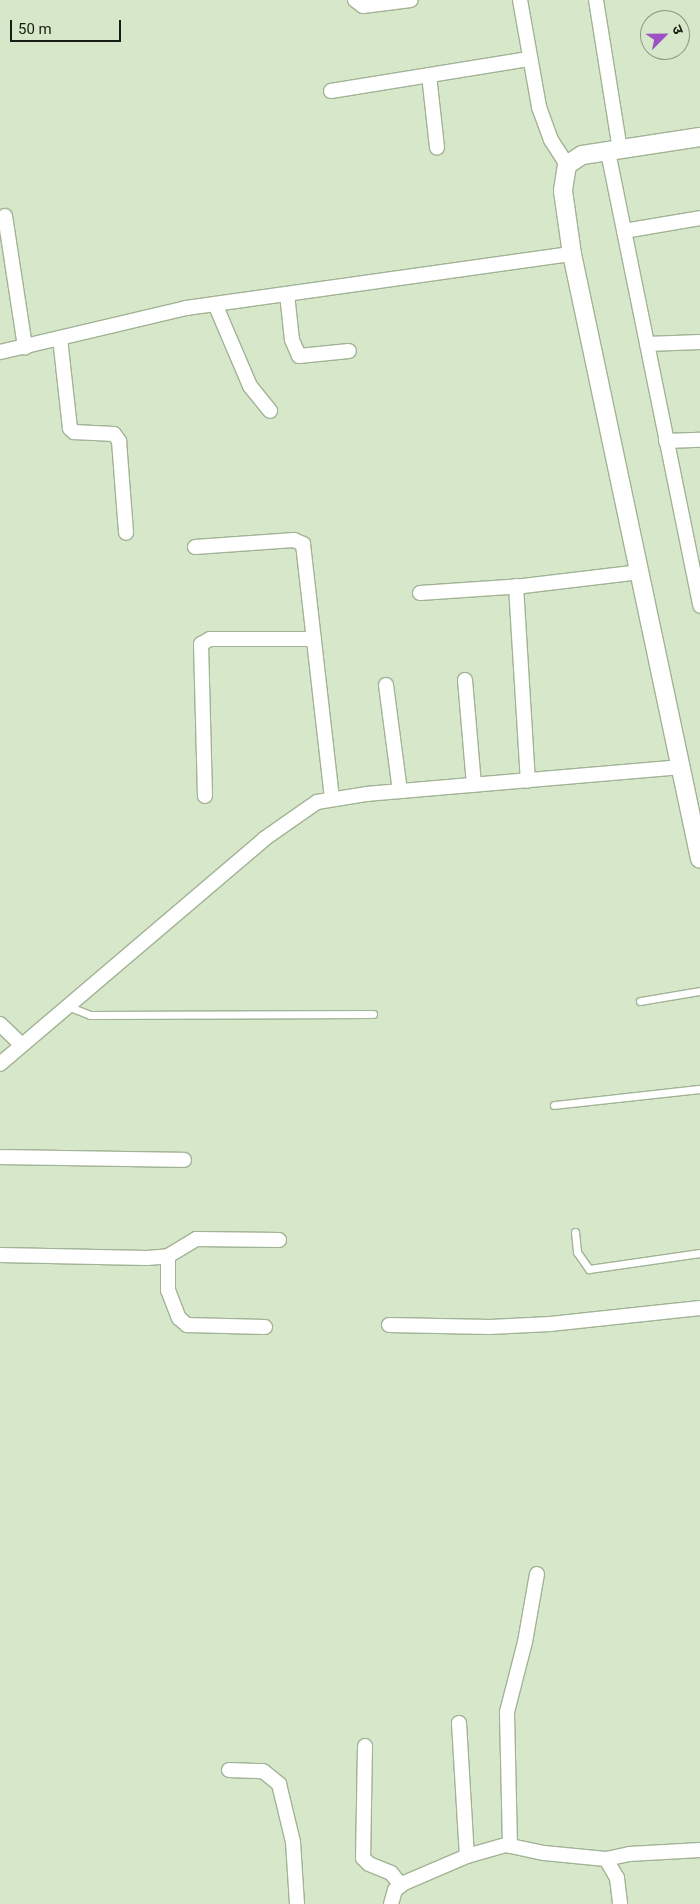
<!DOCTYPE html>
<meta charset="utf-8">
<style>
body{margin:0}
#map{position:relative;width:700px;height:1904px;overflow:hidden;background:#d6e8c9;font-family:Roboto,"Noto Sans Devanagari",sans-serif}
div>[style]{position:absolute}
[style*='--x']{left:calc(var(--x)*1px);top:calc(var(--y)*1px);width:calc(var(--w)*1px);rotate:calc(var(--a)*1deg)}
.roads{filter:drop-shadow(1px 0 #a2b395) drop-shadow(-1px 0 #a2b395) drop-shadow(0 1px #a2b395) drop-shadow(0 -1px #a2b395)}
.service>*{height:7px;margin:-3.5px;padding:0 3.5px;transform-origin:3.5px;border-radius:3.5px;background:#fff}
.minor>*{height:14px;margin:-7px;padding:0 7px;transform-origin:7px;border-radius:7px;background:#fff}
.tertiary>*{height:18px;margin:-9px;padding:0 9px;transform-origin:9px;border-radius:9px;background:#fff}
span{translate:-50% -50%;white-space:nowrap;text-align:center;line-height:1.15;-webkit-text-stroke:5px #d6e8c9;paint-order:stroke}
.north{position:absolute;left:640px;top:10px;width:50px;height:50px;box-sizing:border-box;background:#d6e8c9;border:1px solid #8a9780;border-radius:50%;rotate:67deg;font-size:14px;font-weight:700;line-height:20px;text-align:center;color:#171d12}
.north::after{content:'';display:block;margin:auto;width:18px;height:22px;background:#9c51c4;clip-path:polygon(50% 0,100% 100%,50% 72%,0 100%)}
.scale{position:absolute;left:10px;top:20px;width:111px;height:22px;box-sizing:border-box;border:2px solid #171d12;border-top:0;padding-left:6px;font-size:15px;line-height:18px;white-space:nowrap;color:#171d12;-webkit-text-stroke:4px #d6e8c9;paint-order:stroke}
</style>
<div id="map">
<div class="roads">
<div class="service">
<i style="--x:640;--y:1001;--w:61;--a:-9.5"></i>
<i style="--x:67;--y:1006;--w:25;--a:21"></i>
<i style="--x:90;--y:1015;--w:283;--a:-0.2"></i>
<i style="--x:554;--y:1105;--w:147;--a:-6.3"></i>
<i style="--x:575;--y:1232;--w:20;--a:84"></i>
<i style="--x:577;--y:1252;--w:21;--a:55"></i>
<i style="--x:589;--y:1269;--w:112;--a:-8.2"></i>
</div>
<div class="minor">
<i style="--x:355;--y:0;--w:10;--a:37"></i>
<i style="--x:363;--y:6;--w:48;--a:-7.1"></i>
<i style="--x:520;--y:0;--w:109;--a:79.9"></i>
<i style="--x:539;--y:107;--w:35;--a:70"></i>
<i style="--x:551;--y:140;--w:30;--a:57"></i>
<i style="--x:596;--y:0;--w:152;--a:80.9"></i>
<i style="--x:429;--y:75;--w:73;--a:83.7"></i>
<i style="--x:331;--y:91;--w:200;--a:-9.2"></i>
<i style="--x:608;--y:152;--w:463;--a:78.5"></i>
<i style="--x:5;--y:216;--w:133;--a:81.3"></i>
<i style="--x:624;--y:231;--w:77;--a:-9.7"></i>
<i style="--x:287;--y:294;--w:46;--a:83.8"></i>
<i style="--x:292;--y:340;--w:17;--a:66"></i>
<i style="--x:299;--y:356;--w:50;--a:-5.7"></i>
<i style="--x:215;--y:304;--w:89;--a:66.9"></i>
<i style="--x:250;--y:386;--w:32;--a:51"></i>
<i style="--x:60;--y:338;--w:91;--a:83.7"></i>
<i style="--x:70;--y:428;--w:6;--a:45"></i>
<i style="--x:74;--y:432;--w:40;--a:2.9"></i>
<i style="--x:114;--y:434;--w:9;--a:54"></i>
<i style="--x:119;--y:441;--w:92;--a:85.6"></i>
<i style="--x:647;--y:344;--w:53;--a:-2.2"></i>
<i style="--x:0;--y:352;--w:191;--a:-13.3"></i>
<i style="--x:186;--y:308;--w:390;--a:-8"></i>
<i style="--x:666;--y:441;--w:34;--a:-2"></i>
<i style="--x:195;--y:547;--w:99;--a:-4"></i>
<i style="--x:294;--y:540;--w:10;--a:24"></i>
<i style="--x:303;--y:544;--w:256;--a:83.5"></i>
<i style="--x:516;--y:586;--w:195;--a:86.5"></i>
<i style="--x:420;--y:593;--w:103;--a:-3.9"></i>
<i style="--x:523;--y:586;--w:118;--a:-6.8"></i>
<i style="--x:465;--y:680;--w:105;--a:85.1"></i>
<i style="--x:386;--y:685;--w:107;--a:82.5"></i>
<i style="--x:205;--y:796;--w:152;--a:-91.5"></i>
<i style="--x:201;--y:644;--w:10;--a:-29"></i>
<i style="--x:210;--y:639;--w:104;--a:0"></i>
<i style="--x:0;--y:1024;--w:30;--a:44"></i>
<i style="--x:0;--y:1064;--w:347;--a:-40.4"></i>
<i style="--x:264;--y:839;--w:65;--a:-34.9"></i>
<i style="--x:317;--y:802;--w:51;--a:-9.1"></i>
<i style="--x:367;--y:794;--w:315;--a:-4.9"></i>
<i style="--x:0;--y:1157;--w:184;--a:0.9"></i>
<i style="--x:0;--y:1255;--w:147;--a:1.2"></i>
<i style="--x:147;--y:1258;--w:21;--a:-5"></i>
<i style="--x:168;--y:1256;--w:33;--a:-31"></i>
<i style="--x:196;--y:1239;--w:83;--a:0.7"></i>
<i style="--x:168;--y:1256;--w:34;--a:90"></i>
<i style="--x:168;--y:1290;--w:30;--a:69"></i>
<i style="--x:179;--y:1318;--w:11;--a:41"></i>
<i style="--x:187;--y:1325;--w:78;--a:1.5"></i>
<i style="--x:389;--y:1325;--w:101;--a:1.1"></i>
<i style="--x:490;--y:1327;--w:60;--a:-2.9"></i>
<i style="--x:550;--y:1324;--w:151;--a:-6.1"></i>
<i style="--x:459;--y:1723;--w:133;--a:86.6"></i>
<i style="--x:365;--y:1746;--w:112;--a:91"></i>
<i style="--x:363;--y:1858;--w:8;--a:45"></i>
<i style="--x:369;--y:1864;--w:24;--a:22"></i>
<i style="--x:391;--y:1873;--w:16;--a:50"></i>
<i style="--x:229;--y:1770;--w:34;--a:2"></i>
<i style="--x:263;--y:1771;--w:21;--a:39"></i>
<i style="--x:279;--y:1784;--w:60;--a:76.4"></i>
<i style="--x:293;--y:1842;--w:62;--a:86.3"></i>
<i style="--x:510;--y:1846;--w:134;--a:-91.3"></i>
<i style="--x:507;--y:1712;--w:72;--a:-75.6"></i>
<i style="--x:525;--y:1642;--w:69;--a:-80"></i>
<i style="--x:606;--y:1859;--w:24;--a:-12"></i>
<i style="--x:629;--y:1854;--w:71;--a:-3.2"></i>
<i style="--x:391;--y:1904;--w:15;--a:-74"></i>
<i style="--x:395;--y:1890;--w:11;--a:-38"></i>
<i style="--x:404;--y:1883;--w:69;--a:-23.2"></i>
<i style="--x:467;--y:1856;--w:41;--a:-15.8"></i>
<i style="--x:506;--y:1845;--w:39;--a:12"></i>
<i style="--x:544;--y:1853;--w:62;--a:5.5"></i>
<i style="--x:606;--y:1859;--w:22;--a:60"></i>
<i style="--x:617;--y:1878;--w:26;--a:83"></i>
</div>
<div class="tertiary">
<i style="--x:700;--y:137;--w:119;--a:171.3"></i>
<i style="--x:582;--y:155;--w:18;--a:146"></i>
<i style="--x:567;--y:165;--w:26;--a:99"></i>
<i style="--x:563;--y:191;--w:64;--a:81.9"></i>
<i style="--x:572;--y:254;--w:618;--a:78.05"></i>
</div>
</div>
<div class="north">उ</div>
<div class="scale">50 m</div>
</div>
